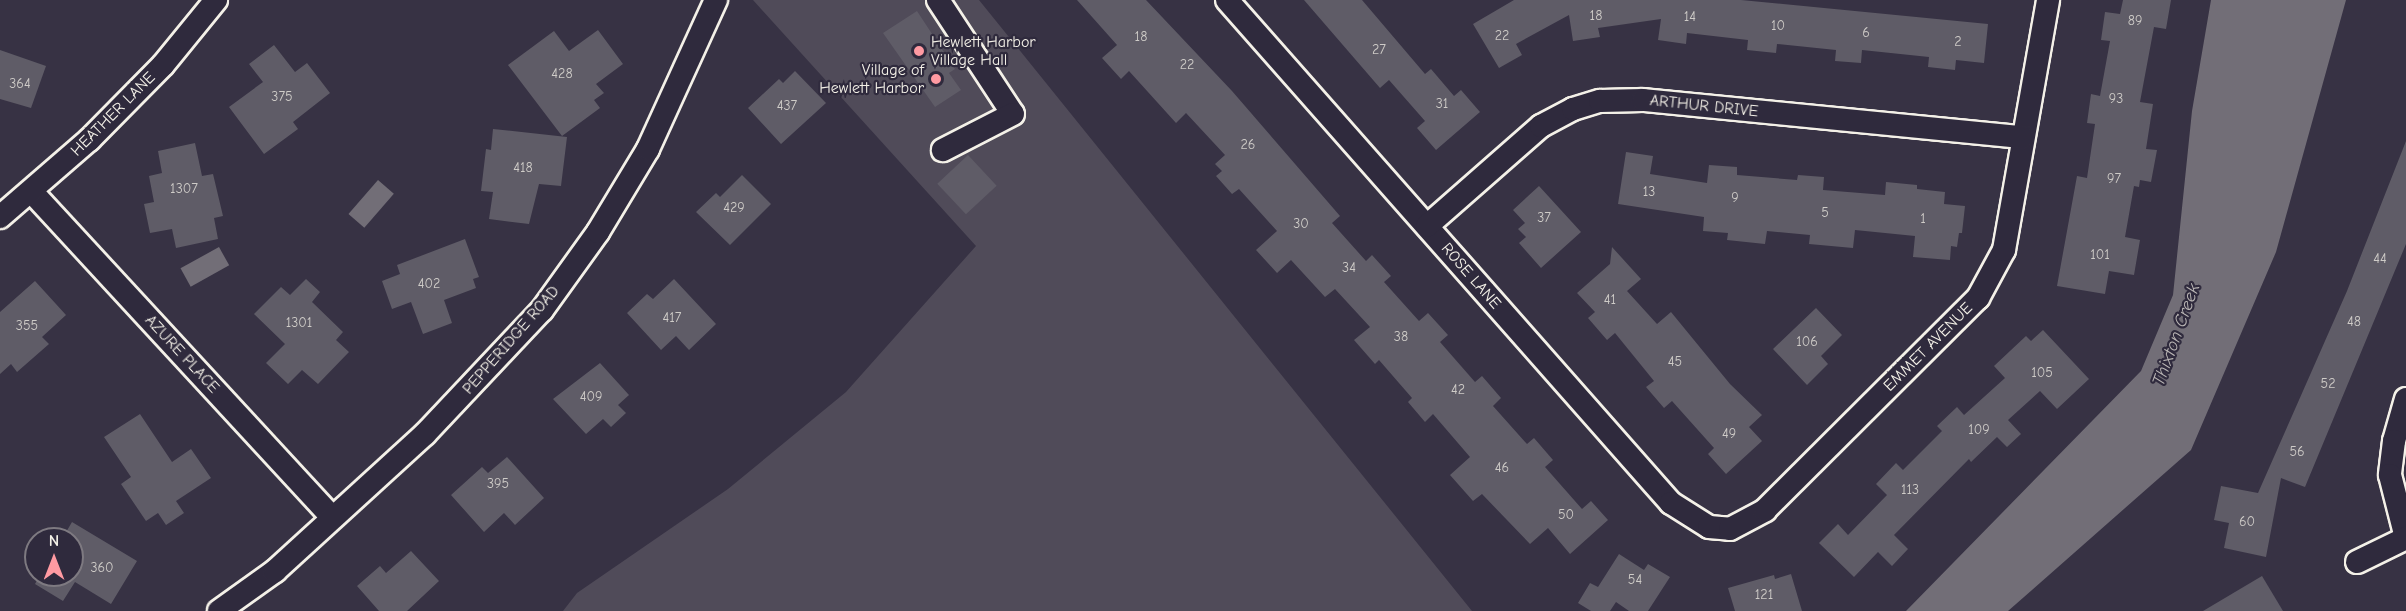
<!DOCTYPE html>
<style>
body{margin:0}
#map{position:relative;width:2406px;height:611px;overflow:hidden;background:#373244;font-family:"Comic Neue",sans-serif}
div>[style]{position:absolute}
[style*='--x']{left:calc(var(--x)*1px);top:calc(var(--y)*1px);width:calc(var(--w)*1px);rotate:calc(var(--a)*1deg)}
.green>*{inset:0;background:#504b59}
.water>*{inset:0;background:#726e77;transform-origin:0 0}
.building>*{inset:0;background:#5f5c67;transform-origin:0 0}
.roads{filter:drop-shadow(2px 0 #f4f1e8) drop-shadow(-2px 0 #f4f1e8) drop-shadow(0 2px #f4f1e8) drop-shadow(0 -2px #f4f1e8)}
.minor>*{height:22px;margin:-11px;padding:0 11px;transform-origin:11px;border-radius:11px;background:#2f2a3d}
.dots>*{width:16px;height:16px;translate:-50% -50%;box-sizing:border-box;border:3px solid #2f2a3d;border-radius:50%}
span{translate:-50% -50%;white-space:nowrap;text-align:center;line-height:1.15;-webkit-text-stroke:4.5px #2f2a3d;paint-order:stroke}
.number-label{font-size:14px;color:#cfccc8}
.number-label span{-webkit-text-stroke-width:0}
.poi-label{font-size:16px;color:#f4f1e8}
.left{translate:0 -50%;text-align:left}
.right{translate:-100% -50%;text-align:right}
.street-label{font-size:16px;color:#f4f1e8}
.water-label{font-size:18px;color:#bab6b5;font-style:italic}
.north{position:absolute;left:24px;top:527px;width:60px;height:60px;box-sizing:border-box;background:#2f2a3d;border:2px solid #7e7a81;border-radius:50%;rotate:0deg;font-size:16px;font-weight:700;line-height:24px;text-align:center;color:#f4f1e8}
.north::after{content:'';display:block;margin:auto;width:21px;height:27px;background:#ff9aa2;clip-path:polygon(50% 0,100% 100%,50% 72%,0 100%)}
</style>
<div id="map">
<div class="green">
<i style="clip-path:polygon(753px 0,979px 0,1472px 611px,563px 611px,577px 593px,728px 489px,846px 392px,976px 246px)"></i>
</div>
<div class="water">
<i style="clip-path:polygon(2211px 0,2346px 0,2276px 252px,2191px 450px,2008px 611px,1906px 611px,2141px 371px,2173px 295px,2192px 111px)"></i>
<i style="left:378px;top:180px;width:21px;height:45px;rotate:41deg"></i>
<i style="left:219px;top:247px;width:21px;height:44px;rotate:61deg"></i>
</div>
<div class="building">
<i style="clip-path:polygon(1077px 0,1146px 0,1232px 91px,1340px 216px,1332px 223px,1366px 261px,1372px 255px,1391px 276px,1384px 282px,1419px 321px,1428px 313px,1448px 335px,1440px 342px,1475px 382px,1482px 376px,1501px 398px,1493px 406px,1527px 444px,1534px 438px,1553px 460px,1545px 467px,1582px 509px,1591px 501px,1608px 520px,1570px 554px,1548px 528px,1530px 544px,1482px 494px,1473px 501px,1450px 475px,1470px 457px,1433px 414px,1425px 422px,1408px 402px,1412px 398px,1379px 360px,1375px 364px,1354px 340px,1370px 327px,1335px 289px,1325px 297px,1291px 260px,1277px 273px,1256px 250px,1277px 231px,1239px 189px,1232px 194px,1216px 176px,1222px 171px,1215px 164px,1225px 155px,1186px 113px,1176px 123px,1129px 71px,1121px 79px,1102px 58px,1117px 45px)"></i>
<i style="clip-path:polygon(1304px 0,1362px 0,1425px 74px,1431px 69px,1454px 96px,1461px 90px,1480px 112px,1436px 150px,1417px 128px,1425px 121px,1389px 80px,1380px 88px)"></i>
<i style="clip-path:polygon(1514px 0,1741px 0,1988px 24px,1984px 63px,1956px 60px,1955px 70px,1928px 67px,1929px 57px,1862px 50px,1861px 63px,1835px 61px,1836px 50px,1777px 44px,1776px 53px,1747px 50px,1748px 40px,1687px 33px,1686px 44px,1658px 40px,1661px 19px,1598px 28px,1600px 37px,1573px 41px,1569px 15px,1516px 44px,1522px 55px,1499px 68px,1473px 24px)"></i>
<i style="clip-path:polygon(2123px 0,2171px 0,2166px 29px,2154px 27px,2140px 102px,2153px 104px,2146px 149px,2157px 150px,2151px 182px,2140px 180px,2139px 187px,2134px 186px,2125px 237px,2140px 240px,2134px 275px,2109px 271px,2105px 294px,2057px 286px,2077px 176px,2087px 178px,2095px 124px,2087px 123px,2091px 94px,2100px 96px,2110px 41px,2101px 40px,2105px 12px,2120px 14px)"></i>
<i style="clip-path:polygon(917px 11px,955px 69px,949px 73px,961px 90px,935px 107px,883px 33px)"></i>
<i style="clip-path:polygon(598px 30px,623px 64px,596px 84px,604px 93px,594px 100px,600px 108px,562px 136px,508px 65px,554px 31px,569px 51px)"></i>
<i style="clip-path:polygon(274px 45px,295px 72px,307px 63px,330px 93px,293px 122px,298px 129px,264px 154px,229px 107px,263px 82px,249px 64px)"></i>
<i style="clip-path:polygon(0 50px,46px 66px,31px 108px,0 99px)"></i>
<i style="clip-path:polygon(795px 71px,826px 103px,781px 144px,748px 108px,779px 79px,783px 83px)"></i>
<i style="clip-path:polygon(493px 129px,567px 137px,561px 186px,539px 184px,529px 224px,489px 219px,493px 192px,481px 191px,486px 149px,491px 150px)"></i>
<i style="clip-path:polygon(2406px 141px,2406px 244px,2305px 487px,2281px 478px,2266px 557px,2224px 548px,2229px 523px,2214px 520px,2221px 486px,2258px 493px,2347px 291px)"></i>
<i style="clip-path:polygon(195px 143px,202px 176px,213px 174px,223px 216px,214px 218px,218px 239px,176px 248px,172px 229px,150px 233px,144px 204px,154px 202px,149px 176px,162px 173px,158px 151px)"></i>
<i style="clip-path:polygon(1626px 152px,1653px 156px,1650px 174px,1707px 183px,1709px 165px,1737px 167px,1737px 175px,1797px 180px,1798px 175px,1824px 177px,1823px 190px,1885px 195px,1886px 182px,1917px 185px,1917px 189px,1945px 192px,1944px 204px,1965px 206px,1962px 233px,1959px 233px,1957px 247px,1951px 246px,1950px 260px,1913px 257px,1915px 236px,1855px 230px,1853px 248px,1809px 244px,1810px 235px,1767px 231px,1765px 244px,1727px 240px,1728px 233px,1703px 231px,1704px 217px,1618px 204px)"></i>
<i style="left:968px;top:155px;width:42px;height:42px;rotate:47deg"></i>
<i style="clip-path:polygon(742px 175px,771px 204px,730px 245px,696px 212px,716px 193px,720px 197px)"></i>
<i style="clip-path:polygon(1539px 186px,1581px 232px,1541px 268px,1519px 243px,1526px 237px,1518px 229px,1525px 223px,1513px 210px)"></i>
<i style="clip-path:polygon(465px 239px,479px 277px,473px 279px,476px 288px,444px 300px,452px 323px,423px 334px,411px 302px,392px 309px,382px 281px,400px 274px,397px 265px)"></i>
<i style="clip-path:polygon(1612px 247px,1641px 279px,1627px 291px,1657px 324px,1671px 312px,1730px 384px,1762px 415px,1749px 427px,1762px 441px,1726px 474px,1708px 454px,1714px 448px,1672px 401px,1664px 408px,1646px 387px,1654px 381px,1615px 333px,1607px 340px,1588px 318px,1595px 312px,1577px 293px,1610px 264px)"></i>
<i style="clip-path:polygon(306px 279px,320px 292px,312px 302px,343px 332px,336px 340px,349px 352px,318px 384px,302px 370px,288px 384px,266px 363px,285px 344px,254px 314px,281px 287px,290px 295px)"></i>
<i style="clip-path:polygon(674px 279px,716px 324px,689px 350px,676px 336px,661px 350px,627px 313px,647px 294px,653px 299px)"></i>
<i style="clip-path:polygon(35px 281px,66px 315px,42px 337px,49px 344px,17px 372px,11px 364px,0 374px,0 312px)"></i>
<i style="clip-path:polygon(1816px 308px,1842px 335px,1821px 356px,1828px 364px,1807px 385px,1773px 349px)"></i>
<i style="clip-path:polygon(2043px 330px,2089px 379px,2057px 409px,2040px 391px,2008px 420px,2021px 434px,2007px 447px,1997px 437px,1971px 462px,1969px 459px,1894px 535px,1908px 549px,1892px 566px,1878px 552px,1854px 577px,1819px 543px,1838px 524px,1848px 535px,1887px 495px,1876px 484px,1896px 463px,1903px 470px,1942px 431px,1937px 426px,1957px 407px,1964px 415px,2005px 378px,1994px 366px,2026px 336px,2031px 341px)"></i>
<i style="clip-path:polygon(600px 363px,629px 395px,618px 405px,626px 413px,611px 427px,603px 419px,586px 434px,553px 399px)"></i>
<i style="clip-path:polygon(140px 414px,172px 462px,191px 449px,211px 478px,176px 501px,184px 513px,166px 525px,158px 513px,146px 521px,121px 484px,131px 477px,104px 437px)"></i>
<i style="clip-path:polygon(507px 457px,544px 498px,515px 525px,504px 513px,484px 532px,451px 495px,482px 467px,488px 473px)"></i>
<i style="clip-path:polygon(72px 522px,137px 561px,111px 604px,75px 582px,63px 601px,35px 584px,40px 575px,72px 575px,72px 539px,62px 539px)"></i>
<i style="clip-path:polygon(411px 551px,439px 581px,407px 611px,379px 611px,357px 586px,380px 566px,386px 573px)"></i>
<i style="clip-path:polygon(1619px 554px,1644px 570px,1648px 564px,1670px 577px,1648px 611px,1629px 611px,1616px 602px,1610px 611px,1591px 611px,1578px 603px,1590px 583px,1598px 587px)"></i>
<i style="clip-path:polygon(1791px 574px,1802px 611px,1735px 611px,1728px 588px,1774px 575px,1775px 579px)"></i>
<i style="clip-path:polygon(2262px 576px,2283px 611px,2203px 611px)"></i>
</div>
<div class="roads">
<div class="minor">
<i style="--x:938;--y:0;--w:136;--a:56.7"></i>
<i style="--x:1013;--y:114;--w:79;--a:152.8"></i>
<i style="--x:1227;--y:0;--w:671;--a:48.57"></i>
<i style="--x:1671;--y:503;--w:45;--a:32.3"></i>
<i style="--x:1709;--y:527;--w:21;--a:5"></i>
<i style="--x:1730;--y:529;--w:40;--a:-28"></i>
<i style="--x:1765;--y:510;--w:301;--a:-44.9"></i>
<i style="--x:1978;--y:298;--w:55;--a:-61.6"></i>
<i style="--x:2004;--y:250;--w:254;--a:-80"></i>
<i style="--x:32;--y:192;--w:442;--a:47.3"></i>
<i style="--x:0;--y:217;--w:118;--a:-40.9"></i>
<i style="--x:89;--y:140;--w:105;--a:-45.4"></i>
<i style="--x:163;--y:65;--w:84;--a:-50.8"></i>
<i style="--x:1427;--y:226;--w:152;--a:-41.3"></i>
<i style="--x:1541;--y:126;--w:36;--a:-28"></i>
<i style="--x:1573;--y:109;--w:28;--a:-17"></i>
<i style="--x:1600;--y:101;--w:43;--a:-1.3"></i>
<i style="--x:1643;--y:100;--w:382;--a:5.6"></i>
<i style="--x:2406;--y:399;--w:44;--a:105.9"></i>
<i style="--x:2394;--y:441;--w:34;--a:97"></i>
<i style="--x:2390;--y:475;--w:65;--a:75.7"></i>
<i style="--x:2357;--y:562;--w:55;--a:-26.1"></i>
<i style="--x:219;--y:611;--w:69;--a:-35.5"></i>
<i style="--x:275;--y:571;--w:203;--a:-42.4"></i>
<i style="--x:425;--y:434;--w:170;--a:-46.7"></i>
<i style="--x:542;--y:310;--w:96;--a:-54.3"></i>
<i style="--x:598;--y:232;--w:97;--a:-58.9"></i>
<i style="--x:648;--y:149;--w:164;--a:-65.5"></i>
</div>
</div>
<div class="dots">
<i style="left:919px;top:51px;background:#ff9aa2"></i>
<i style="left:936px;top:79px;background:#ff9aa2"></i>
</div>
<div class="number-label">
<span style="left:1596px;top:16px">18</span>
<span style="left:1690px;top:17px">14</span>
<span style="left:2135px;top:21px">89</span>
<span style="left:1778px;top:26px">10</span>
<span style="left:1866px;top:33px">6</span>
<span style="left:1502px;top:36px">22</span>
<span style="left:1141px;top:37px">18</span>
<span style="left:1958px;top:42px">2</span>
<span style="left:1379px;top:50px">27</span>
<span style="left:1187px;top:65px">22</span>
<span style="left:562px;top:74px">428</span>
<span style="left:20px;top:84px">364</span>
<span style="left:282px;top:97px">375</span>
<span style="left:2116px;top:99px">93</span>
<span style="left:1442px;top:104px">31</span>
<span style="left:787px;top:106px">437</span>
<span style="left:1248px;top:145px">26</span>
<span style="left:523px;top:168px">418</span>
<span style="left:2114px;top:179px">97</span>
<span style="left:184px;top:189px">1307</span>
<span style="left:1649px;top:192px">13</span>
<span style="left:1735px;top:198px">9</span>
<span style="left:734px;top:208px">429</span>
<span style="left:1825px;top:213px">5</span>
<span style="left:1544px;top:218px">37</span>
<span style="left:1923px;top:219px">1</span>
<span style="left:1301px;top:224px">30</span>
<span style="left:2100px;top:255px">101</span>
<span style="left:2380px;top:259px">44</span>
<span style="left:1349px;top:268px">34</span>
<span style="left:429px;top:284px">402</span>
<span style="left:1610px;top:300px">41</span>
<span style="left:672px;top:318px">417</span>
<span style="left:2354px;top:322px">48</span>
<span style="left:299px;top:323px">1301</span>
<span style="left:27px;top:326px">355</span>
<span style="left:1401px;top:337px">38</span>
<span style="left:1807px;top:342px">106</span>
<span style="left:1675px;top:362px">45</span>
<span style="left:2042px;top:373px">105</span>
<span style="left:2328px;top:384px">52</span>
<span style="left:1458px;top:390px">42</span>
<span style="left:591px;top:397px">409</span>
<span style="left:1979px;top:430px">109</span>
<span style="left:1729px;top:434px">49</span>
<span style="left:2297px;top:452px">56</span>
<span style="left:1502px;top:468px">46</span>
<span style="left:498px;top:484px">395</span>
<span style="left:1910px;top:490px">113</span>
<span style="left:1566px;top:515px">50</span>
<span style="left:2247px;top:522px">60</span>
<span style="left:102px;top:568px">360</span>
<span style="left:1635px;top:580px">54</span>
<span style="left:1764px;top:595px">121</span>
</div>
<div class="poi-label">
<span class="left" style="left:931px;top:51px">Hewlett Harbor<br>Village Hall</span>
<span class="right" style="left:924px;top:79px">Village of<br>Hewlett Harbor</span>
</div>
<div class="street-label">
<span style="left:1704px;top:106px;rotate:6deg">ARTHUR DRIVE</span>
<span style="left:113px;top:114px;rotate:-45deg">HEATHER LANE</span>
<span style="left:1471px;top:276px;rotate:49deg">ROSE LANE</span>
<span style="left:511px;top:340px;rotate:-49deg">PEPPERIDGE ROAD</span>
<span style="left:1928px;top:347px;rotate:-45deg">EMMET AVENUE</span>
<span style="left:182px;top:354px;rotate:47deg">AZURE PLACE</span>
</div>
<div class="water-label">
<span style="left:2177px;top:335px;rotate:-70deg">Thixton Creek</span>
</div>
<div class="north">N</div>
</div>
